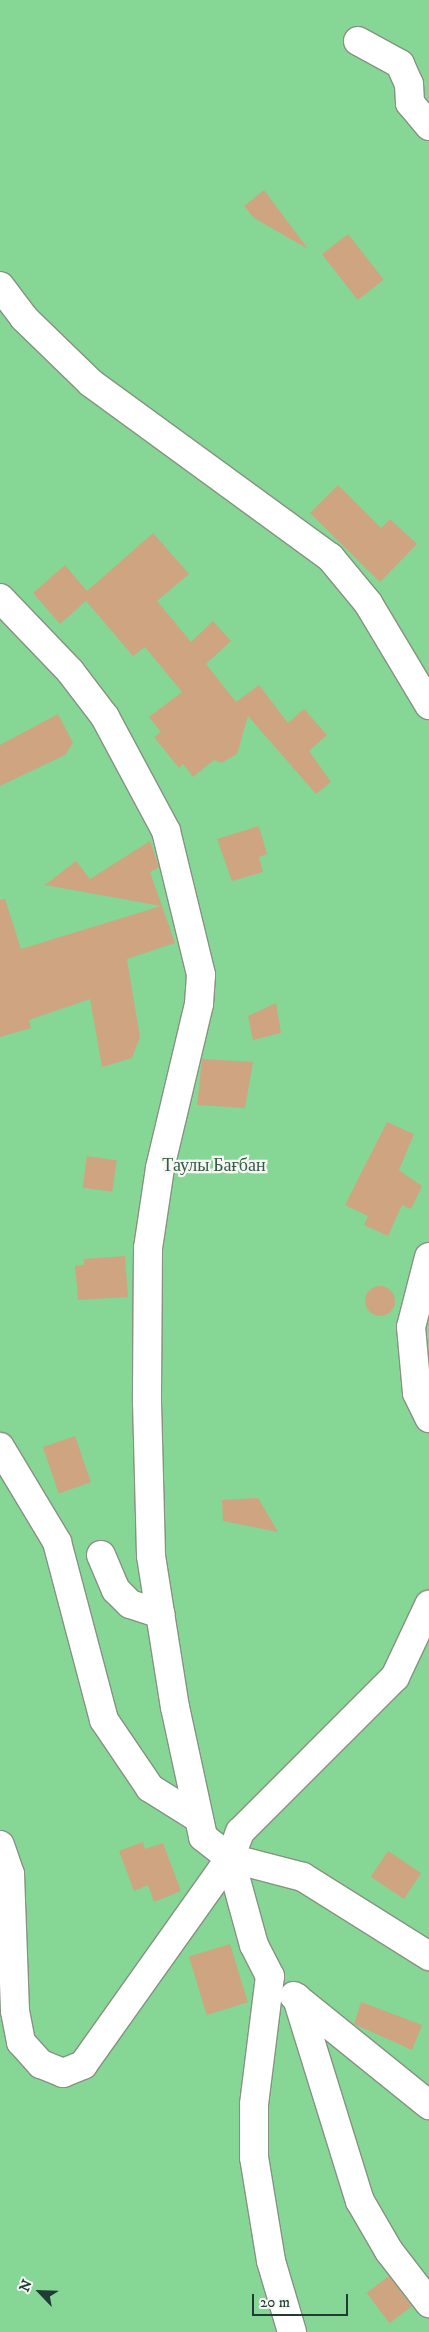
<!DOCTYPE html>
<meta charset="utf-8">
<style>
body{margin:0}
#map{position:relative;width:429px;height:2332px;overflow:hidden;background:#ede8cf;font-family:"IM FELL DW Pica",serif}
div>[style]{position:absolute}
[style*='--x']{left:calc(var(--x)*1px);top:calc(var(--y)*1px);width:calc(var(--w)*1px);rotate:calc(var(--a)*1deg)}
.green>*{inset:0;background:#86d696;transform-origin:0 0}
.building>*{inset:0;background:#cea580;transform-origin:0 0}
.round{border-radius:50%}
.roads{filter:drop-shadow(1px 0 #869282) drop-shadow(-1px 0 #869282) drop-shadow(0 1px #869282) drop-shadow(0 -1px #869282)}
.street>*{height:28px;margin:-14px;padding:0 14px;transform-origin:14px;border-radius:14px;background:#fff}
.secondary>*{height:28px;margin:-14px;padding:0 14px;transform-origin:14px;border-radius:14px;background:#fff}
span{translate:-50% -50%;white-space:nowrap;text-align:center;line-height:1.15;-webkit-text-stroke:4.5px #f6f6f2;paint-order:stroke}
.park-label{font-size:18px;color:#345c48}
.north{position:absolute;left:15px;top:2267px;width:50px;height:50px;-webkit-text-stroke:4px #f6f6f2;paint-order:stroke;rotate:294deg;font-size:14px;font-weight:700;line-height:20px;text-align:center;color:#1f3d34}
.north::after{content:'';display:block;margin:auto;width:18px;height:22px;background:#1f3d34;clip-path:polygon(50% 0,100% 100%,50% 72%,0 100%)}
.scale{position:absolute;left:252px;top:2294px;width:96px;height:22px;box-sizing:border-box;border:2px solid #1f3d34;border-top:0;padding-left:6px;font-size:15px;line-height:18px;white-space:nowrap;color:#1f3d34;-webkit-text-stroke:4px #f6f6f2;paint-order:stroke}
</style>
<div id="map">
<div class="green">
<i style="left:0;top:0;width:429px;height:2332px"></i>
</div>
<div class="building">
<i style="clip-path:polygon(264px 190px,308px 249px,254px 218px,244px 206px)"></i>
<i style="left:348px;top:234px;width:58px;height:33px;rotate:52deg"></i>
<i style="clip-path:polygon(338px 485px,381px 528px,390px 519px,417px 544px,380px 582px,310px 513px)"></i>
<i style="clip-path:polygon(153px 533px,189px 574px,157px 601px,191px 642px,213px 621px,231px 641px,206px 664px,236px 702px,259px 685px,288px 723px,304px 709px,327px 735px,309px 751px,331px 782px,316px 794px,248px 716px,237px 754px,221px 763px,214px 760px,193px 777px,183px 764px,179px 768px,154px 737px,161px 732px,149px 717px,182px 692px,145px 647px,133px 656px,86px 601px,60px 624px,33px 593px,65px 565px,87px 591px)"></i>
<i style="clip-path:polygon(58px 714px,73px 743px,65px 755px,0 786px,0 745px)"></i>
<i style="clip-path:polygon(259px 826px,267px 854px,259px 857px,263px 872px,232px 881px,217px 839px)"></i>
<i style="clip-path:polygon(150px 841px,159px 867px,150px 872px,175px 943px,127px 959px,140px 1037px,132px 1058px,102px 1067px,90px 999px,29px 1020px,31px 1028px,0 1037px,0 900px,5px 899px,21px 949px,161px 906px,45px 885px,76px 861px,90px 879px)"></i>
<i style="clip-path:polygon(276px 1003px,281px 1033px,253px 1040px,248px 1016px)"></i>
<i style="clip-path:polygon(202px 1059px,253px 1062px,245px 1108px,197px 1105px)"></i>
<i style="clip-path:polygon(387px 1122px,414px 1134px,399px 1170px,422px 1186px,411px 1209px,402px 1205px,388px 1236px,364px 1225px,368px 1216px,345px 1205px)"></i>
<i style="left:87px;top:1156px;width:30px;height:32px;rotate:8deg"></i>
<i style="clip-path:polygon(125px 1256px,128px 1297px,78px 1300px,75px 1266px,84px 1265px,84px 1259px)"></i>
<i class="round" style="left:365px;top:1286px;width:30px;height:30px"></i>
<i style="left:75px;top:1436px;width:49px;height:34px;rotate:71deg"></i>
<i style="clip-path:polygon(258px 1498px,278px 1532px,223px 1521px,222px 1500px)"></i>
<i style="clip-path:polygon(143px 1842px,145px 1849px,163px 1843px,181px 1891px,154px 1902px,148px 1885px,134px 1891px,119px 1851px)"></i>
<i style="left:388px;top:1851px;width:40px;height:31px;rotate:34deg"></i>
<i style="left:230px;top:1944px;width:61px;height:43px;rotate:73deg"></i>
<i style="clip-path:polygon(361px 2002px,422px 2025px,412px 2050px,354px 2024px)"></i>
<i style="left:389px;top:2276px;width:38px;height:28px;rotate:53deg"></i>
</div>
<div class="roads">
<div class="street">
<i style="--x:358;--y:41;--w:48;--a:28.7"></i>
<i style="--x:400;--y:64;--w:22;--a:66"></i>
<i style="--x:409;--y:84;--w:19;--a:87"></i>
<i style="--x:410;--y:103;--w:30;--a:50"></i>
<i style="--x:0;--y:286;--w:40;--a:53"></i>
<i style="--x:24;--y:318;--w:93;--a:44.1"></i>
<i style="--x:91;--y:383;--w:296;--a:36.1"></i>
<i style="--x:330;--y:557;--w:60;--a:50.4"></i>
<i style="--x:368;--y:603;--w:119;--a:59.1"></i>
<i style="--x:429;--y:1257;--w:72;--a:104.4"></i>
<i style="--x:411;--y:1327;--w:66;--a:84.8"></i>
<i style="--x:417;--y:1393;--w:28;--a:64"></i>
<i style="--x:0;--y:1447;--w:111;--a:59"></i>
<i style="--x:57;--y:1542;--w:184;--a:75.2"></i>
<i style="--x:104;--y:1720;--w:82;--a:55.9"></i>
<i style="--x:150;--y:1788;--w:57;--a:32"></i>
<i style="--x:101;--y:1555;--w:38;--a:67"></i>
<i style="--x:116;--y:1590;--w:20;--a:45"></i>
<i style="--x:130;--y:1604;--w:32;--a:18"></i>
<i style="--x:0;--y:1845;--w:31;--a:71"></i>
<i style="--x:10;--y:1874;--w:137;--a:87.9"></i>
<i style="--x:15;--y:2011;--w:32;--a:79"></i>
<i style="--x:21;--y:2042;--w:30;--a:48"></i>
<i style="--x:41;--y:2064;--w:24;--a:22"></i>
<i style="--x:63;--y:2073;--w:22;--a:-22"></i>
<i style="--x:83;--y:2065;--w:254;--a:-54.6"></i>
<i style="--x:230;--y:1858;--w:90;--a:74.6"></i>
<i style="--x:254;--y:1945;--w:35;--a:63"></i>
<i style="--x:270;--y:1976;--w:130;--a:97.1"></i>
<i style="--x:254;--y:2105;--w:52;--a:90"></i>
<i style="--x:254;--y:2157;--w:105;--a:80.7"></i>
<i style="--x:271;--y:2261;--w:74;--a:73.5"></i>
<i style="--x:230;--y:1858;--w:28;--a:-69"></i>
<i style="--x:240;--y:1832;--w:219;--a:-45"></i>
<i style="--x:395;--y:1677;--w:80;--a:-64.7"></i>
<i style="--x:294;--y:1996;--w:174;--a:38.9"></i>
<i style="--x:297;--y:1998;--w:213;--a:72.8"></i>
<i style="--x:360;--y:2201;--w:58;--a:59.9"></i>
<i style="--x:389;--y:2251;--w:66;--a:52.4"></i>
</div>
<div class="secondary">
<i style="--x:0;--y:598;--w:101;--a:46.2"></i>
<i style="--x:70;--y:671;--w:58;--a:52.7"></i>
<i style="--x:105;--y:717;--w:129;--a:61.8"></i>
<i style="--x:166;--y:831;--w:148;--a:76.3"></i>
<i style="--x:201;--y:975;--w:29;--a:94"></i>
<i style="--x:199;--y:1004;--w:169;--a:103.4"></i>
<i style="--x:160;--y:1168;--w:81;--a:98.5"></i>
<i style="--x:148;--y:1248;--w:154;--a:90.4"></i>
<i style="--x:147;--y:1402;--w:154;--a:88.5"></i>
<i style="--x:151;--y:1556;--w:153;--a:81"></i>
<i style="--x:175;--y:1707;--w:133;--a:77.8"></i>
<i style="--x:203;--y:1837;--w:34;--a:38"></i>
<i style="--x:230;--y:1858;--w:75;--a:14.6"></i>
<i style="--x:303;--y:1877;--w:149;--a:32.1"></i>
</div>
</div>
<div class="park-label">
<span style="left:214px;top:1166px">Таулы Бағбан</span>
</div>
<div class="north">N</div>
<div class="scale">20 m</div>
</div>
